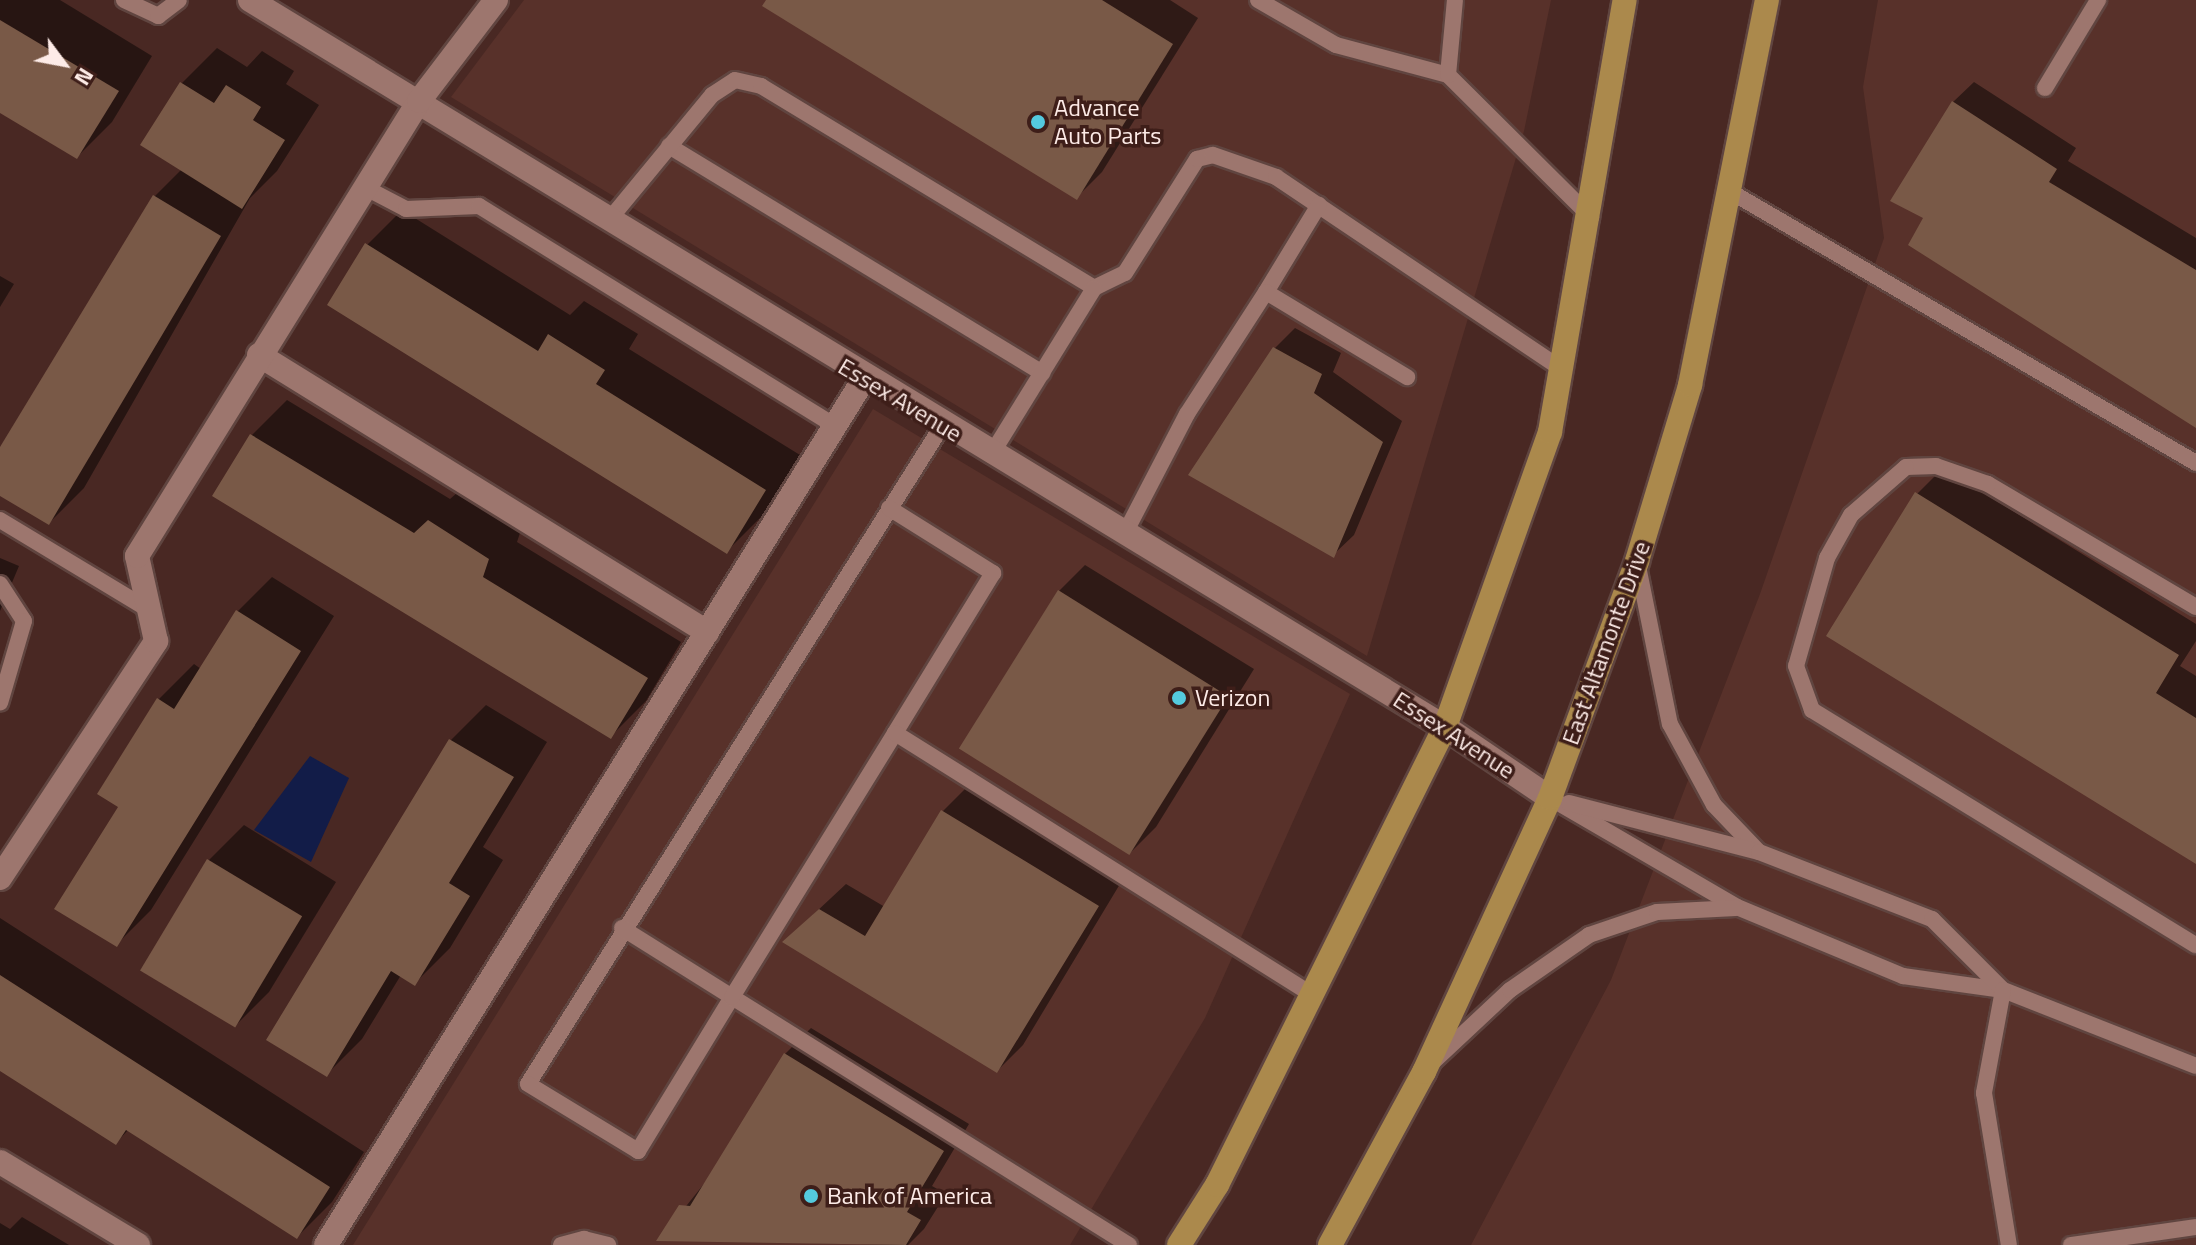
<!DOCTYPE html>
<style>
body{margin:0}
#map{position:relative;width:2196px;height:1245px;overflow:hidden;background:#492823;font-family:"Titillium Web",sans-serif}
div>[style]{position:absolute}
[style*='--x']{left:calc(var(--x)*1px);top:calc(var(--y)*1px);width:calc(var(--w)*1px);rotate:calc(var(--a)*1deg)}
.built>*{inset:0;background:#58312a}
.water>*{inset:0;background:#121c48}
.shadow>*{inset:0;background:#0007}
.building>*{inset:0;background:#795947;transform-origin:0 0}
.roads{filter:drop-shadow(2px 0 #604540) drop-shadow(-2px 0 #604540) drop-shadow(0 2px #604540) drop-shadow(0 -2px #604540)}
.lane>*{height:16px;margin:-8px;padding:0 8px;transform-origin:8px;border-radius:8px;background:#9d766e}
.street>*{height:24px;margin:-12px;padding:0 12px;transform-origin:12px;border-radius:12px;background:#9d766e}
.primary>*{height:24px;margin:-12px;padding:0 12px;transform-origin:12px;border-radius:12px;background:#ab894c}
.dots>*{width:22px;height:22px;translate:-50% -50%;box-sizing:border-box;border:4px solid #3e1e19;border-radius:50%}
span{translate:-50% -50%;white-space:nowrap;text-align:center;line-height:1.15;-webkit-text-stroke:7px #3e1e19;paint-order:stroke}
.poi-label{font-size:24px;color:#fdebe7}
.left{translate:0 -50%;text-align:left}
.street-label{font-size:24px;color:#fdebe7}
.north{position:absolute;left:24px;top:24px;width:80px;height:80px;-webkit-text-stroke:6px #3e1e19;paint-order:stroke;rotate:122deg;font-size:22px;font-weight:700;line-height:32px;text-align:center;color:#fdebe7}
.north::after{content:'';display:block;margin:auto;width:28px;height:36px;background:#fdebe7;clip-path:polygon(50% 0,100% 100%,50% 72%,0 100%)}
</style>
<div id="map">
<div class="built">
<i style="clip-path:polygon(524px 0,1551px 0,1524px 131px,1367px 656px,451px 97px)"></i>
<i style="clip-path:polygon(1878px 0,2196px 0,2196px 1245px,1471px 1245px,1611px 980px,1760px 594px,1884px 238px,1863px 87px)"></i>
<i style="clip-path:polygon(873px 409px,1350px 694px,1205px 1018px,1070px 1245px,353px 1245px)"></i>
</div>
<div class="water">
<i style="clip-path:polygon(310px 756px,349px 778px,311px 862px,254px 830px)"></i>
</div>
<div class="shadow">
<i style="clip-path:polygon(0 0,60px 0,152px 56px,112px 122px,77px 157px,0 110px)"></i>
<i style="clip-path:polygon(769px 0,1170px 0,1198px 18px,1102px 172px,1076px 198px)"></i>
<i style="clip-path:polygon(217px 48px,247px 67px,262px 51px,294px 71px,286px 84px,319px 105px,277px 171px,250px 198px,84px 488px,49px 523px,0 493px,0 451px,155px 196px,182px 169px,143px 145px,182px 83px)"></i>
<i style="clip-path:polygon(1974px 82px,2076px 148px,2068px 161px,2196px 238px,2196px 425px,1925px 217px,1953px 102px)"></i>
<i style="clip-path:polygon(402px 210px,570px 315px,584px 301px,638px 334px,629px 349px,800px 455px,762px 516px,727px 551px,367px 245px)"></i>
<i style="clip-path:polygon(0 276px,14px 284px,0 307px)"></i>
<i style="clip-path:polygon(1295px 328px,1341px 353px,1333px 372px,1402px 421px,1354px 535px,1333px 555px,1275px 348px)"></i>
<i style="clip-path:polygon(287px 400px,450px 499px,465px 486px,523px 524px,517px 542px,681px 642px,646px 701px,611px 736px,215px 495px,252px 435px)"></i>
<i style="clip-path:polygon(1943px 468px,2196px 624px,2196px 641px,2180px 666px,2196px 676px,2196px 861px,1917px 494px)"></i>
<i style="clip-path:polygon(0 558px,19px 566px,0 611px)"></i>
<i style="clip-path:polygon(1085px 565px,1254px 669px,1156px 827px,1130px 853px,962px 748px,1059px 591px)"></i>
<i style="clip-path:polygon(272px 577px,334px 616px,151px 910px,116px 945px,120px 806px,159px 699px,194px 664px,201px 669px,237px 612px)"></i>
<i style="clip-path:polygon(486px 705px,547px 742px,483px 847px,503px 860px,450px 948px,415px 983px,401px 975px,362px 1039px,327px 1074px,269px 1040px,451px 740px)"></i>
<i style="clip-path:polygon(969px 785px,1123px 879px,1023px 1045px,997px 1071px,785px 941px,846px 884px,885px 907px,943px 811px)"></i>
<i style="clip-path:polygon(244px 825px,336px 882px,269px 992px,234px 1027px,209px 860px)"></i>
<i style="clip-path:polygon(0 918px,364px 1152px,332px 1202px,297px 1237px,129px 1129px,116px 1143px,0 1068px)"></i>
<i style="clip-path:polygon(811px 1028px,969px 1124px,932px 1186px,946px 1194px,924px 1229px,908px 1245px,659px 1240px,707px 1180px,785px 1054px)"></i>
<i style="clip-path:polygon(22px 1217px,69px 1245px,0 1245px,0 1223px,10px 1229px)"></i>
</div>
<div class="building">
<i style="clip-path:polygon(766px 0,1102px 0,1173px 44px,1077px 200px,762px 6px)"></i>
<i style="clip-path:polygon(0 20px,119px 91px,77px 159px,0 113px)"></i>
<i style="clip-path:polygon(180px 82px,214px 103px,226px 85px,261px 107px,253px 120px,285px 140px,242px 209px,140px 145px)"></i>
<i style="clip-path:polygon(1952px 101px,2057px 169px,2049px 182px,2196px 270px,2196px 428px,1908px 245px,1923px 218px,1890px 201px)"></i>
<i style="clip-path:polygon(153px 195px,221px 236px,49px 525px,0 496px,0 447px)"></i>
<i style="clip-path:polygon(365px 243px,538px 351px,548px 334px,605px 370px,596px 384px,766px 490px,727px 554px,327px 305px)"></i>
<i style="clip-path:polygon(1273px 347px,1322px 374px,1314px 393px,1383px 442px,1334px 558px,1188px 475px)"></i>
<i style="clip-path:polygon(250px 434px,414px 533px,428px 520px,489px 559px,483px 577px,648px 678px,611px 739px,212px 496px)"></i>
<i style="clip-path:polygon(1915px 492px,2179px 655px,2156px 693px,2196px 718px,2196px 864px,1826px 636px)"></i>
<i style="left:1058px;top:590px;width:201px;height:187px;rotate:32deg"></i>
<i style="clip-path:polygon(236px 610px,301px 651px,117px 947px,54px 909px,118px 807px,97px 794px,157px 698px,174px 709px)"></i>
<i style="clip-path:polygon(449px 739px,514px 777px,449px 883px,470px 896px,415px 986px,391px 971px,327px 1077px,266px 1040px)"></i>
<i style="clip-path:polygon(941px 810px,1099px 906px,997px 1073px,782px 942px,819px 909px,865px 936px)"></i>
<i style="left:207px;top:859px;width:111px;height:130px;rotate:31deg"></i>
<i style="clip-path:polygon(0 975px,330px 1187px,297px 1239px,126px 1130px,116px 1145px,0 1071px)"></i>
<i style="clip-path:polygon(784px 1053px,944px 1151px,907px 1212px,921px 1220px,906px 1245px,656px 1241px,679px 1205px,690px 1206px)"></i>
</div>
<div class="roads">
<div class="lane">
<i style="--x:124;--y:0;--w:38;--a:25"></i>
<i style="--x:158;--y:16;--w:26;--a:-37"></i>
<i style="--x:1258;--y:0;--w:90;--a:30"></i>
<i style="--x:1336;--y:45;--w:116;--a:15"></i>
<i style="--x:1448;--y:75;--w:202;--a:44.8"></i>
<i style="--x:1448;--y:75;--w:75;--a:-84.7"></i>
<i style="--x:2045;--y:88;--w:103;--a:-58.9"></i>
<i style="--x:669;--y:146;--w:437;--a:31.3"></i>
<i style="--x:364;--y:187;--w:47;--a:27.6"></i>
<i style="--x:406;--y:209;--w:73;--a:-2.4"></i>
<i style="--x:479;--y:206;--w:418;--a:31.7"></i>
<i style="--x:1731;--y:192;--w:538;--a:30.23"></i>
<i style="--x:609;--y:220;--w:162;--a:-50.5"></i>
<i style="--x:712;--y:95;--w:27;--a:-33"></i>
<i style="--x:735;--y:80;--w:27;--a:13"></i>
<i style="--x:761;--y:86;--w:389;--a:31.2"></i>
<i style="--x:1094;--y:288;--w:34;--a:-26"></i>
<i style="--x:1125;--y:273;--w:135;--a:-57.7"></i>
<i style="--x:1197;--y:159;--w:16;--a:-14"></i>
<i style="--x:1213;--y:155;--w:67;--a:19.2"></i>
<i style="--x:1276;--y:177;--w:344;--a:33.9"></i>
<i style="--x:1266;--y:292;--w:102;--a:-58.7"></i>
<i style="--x:942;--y:426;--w:777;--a:122.18"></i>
<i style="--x:528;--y:1084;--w:129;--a:31.3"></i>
<i style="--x:638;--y:1151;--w:180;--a:-58.6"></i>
<i style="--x:732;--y:997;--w:468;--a:32"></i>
<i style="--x:991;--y:455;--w:196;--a:-58.3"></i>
<i style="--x:889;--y:508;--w:123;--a:32"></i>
<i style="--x:993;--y:573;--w:188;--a:121.5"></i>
<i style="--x:0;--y:520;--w:174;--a:31.1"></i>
<i style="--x:1124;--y:535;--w:136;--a:-62.5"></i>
<i style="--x:1187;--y:414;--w:145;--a:-57.1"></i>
<i style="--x:1266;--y:292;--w:165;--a:31.1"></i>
<i style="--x:1638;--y:566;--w:161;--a:78.6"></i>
<i style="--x:1670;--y:724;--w:92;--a:61.5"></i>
<i style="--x:1714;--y:805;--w:64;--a:46.3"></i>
<i style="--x:0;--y:584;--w:44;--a:57"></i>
<i style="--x:24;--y:621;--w:85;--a:106.3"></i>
<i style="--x:2196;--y:607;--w:242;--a:-149.4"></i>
<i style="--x:1988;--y:484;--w:55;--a:-160.9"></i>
<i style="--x:1936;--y:466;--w:30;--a:178"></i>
<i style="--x:1906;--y:467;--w:73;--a:138.9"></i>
<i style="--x:1851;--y:515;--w:49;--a:119.2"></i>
<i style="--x:1827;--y:558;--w:112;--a:106"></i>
<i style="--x:1796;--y:666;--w:47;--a:70"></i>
<i style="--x:1812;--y:710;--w:450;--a:31.5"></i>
<i style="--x:1550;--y:798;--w:216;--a:30.2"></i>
<i style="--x:1737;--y:907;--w:180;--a:22.6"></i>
<i style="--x:1903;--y:976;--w:101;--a:8"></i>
<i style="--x:2003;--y:990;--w:207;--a:21.5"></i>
<i style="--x:1569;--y:803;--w:196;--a:14.5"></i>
<i style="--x:1759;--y:852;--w:186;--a:21.2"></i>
<i style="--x:1932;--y:919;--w:100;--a:45"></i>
<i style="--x:622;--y:928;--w:130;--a:32.1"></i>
<i style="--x:732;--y:997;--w:310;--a:-58.3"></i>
<i style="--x:895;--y:733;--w:492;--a:32.1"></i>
<i style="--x:2003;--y:990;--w:105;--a:100.5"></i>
<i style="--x:1984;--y:1093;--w:154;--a:80.7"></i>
<i style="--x:1433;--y:1062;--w:105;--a:-43.1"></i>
<i style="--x:1510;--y:990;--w:96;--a:-34.8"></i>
<i style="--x:1589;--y:935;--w:72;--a:-18.7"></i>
<i style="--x:1657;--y:912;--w:79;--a:-2.9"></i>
<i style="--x:561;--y:1245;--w:24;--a:-15"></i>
<i style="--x:584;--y:1239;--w:25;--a:14"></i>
<i style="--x:2071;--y:1245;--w:126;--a:-8.2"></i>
</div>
<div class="street">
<i style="--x:250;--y:0;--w:1399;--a:31.32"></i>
<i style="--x:1445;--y:727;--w:127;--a:34.1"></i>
<i style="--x:259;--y:355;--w:527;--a:31.73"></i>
<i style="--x:0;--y:878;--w:284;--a:-56.6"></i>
<i style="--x:156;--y:641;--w:87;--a:-102.6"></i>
<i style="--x:137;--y:556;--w:535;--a:-58.21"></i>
<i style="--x:419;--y:101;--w:127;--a:-52.7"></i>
<i style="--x:0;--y:1162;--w:161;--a:31"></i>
<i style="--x:326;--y:1245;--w:1020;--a:-58.15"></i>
</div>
<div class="primary">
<i style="--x:1179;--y:1245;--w:71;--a:-57.7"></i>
<i style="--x:1217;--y:1185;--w:512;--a:-63.54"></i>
<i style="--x:1445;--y:727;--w:313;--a:-70.4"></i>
<i style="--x:1550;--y:432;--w:438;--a:-80.2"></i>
<i style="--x:1330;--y:1245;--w:197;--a:-61.5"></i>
<i style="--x:1424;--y:1072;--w:302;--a:-65.3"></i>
<i style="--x:1550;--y:798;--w:252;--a:-69.8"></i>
<i style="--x:1637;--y:561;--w:184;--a:-73.2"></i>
<i style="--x:1690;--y:385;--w:393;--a:-78.7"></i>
</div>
</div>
<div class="dots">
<i style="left:1038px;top:122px;background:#54cade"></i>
<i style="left:1179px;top:698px;background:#54cade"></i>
<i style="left:811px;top:1196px;background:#54cade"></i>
</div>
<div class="poi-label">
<span class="left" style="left:1054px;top:122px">Advance<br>Auto Parts</span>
<span class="left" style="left:1195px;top:698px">Verizon</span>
<span class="left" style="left:827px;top:1196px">Bank of America</span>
</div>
<div class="street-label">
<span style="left:900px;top:400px;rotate:31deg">Essex Avenue</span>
<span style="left:1606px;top:643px;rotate:-70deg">East Altamonte Drive</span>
<span style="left:1454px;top:735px;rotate:33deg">Essex Avenue</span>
</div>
<div class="north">N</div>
</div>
